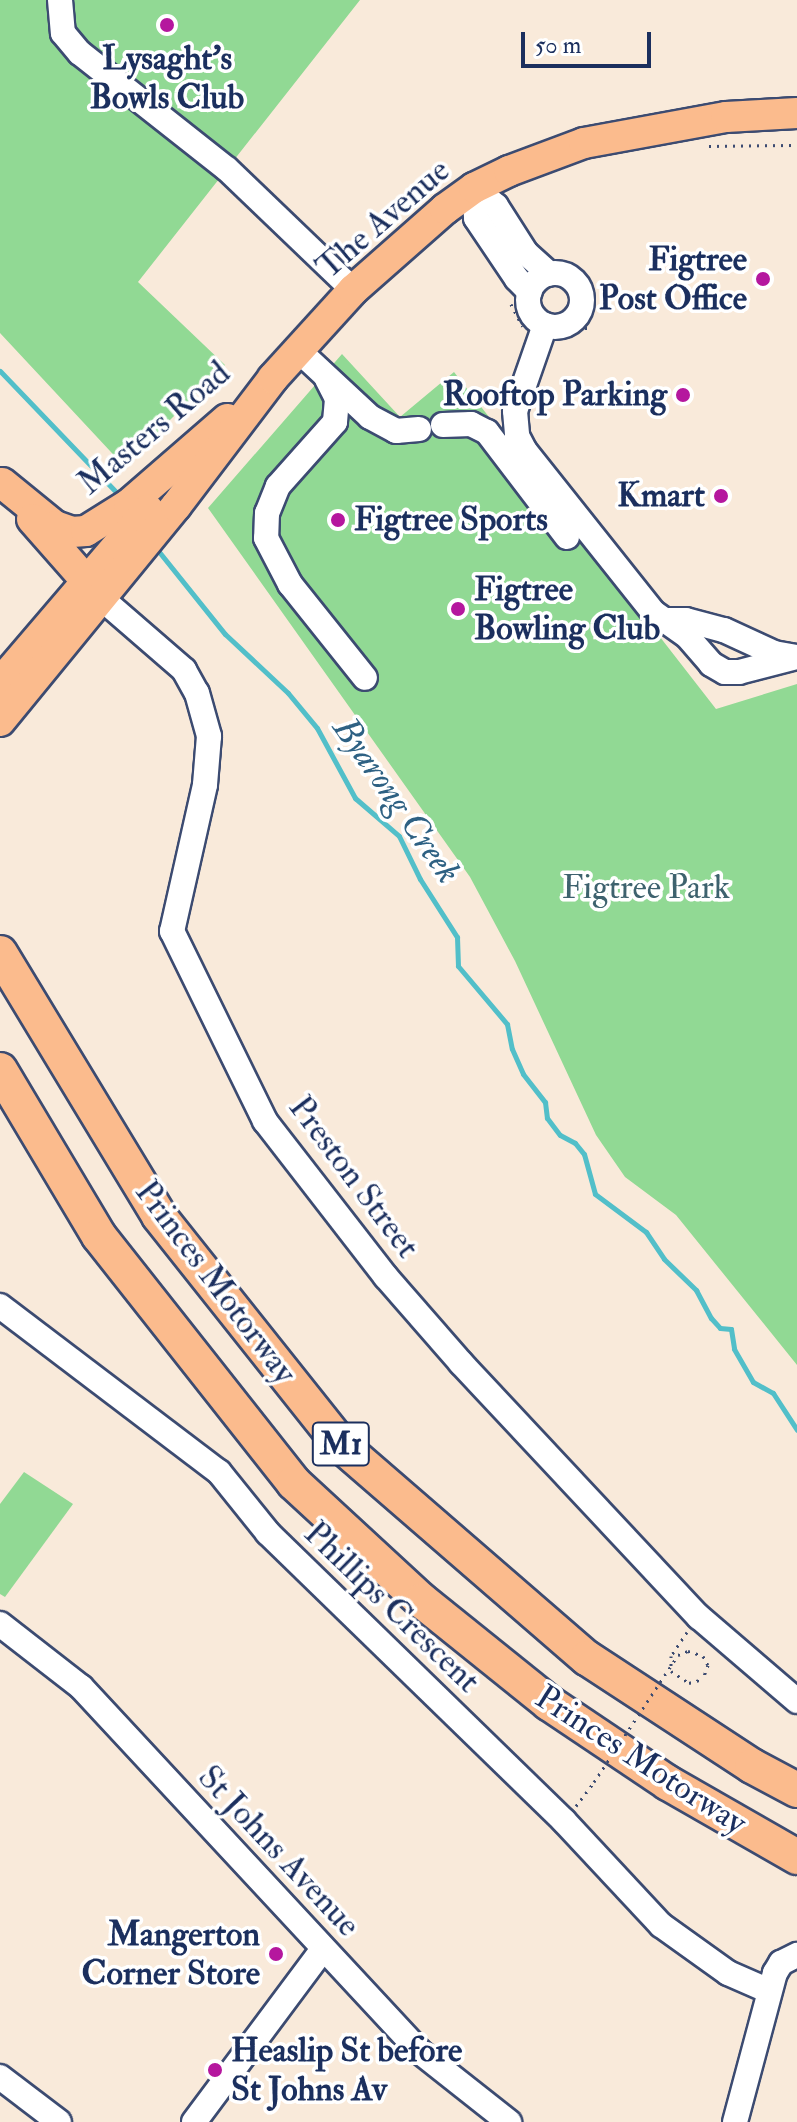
<!DOCTYPE html>
<style>
body{margin:0}
#map{position:relative;width:797px;height:2122px;overflow:hidden;background:#f9eada;font-family:"IM FELL Double Pica",serif}
div>[style]{position:absolute}
[style*='--x']{left:calc(var(--x)*1px);top:calc(var(--y)*1px);width:calc(var(--w)*1px);rotate:calc(var(--a)*1deg)}
.green>*{inset:0;background:#91d994}
.stream>*{height:5px;margin:-2.5px;padding:0 2.5px;transform-origin:2.5px;border-radius:2.5px;background:#52bfc9}
.path>*{height:3px;margin-top:-1.5px;transform-origin:0;background:repeating-linear-gradient(90deg,#3c4b71 0 2px,transparent 0 8px)}
.roads{filter:drop-shadow(2px 0 #3c4b71) drop-shadow(-2px 0 #3c4b71) drop-shadow(0 2px #3c4b71) drop-shadow(0 -2px #3c4b71)}
.minor>*{height:24px;margin:-12px;padding:0 12px;transform-origin:12px;border-radius:12px;background:#fff}
.minor>.ring{margin:-12px;padding:0;box-sizing:content-box;background:none;border:24px solid #fff;border-radius:50%}
.major>*{height:30px;margin:-15px;padding:0 15px;transform-origin:15px;border-radius:15px;background:#fbbb8d}
.highway>*{height:34px;margin:-17px;padding:0 17px;transform-origin:17px;border-radius:17px;background:#fbbb8d}
.path-bridge>*{height:3px;margin-top:-1.5px;transform-origin:0;background:repeating-linear-gradient(90deg,#3c4b71 0 2px,transparent 0 8px)}
.dots>*{width:22px;height:22px;translate:-50% -50%;box-sizing:border-box;border:4px solid #fff;border-radius:50%}
span{translate:-50% -50%;white-space:nowrap;text-align:center;line-height:1.15;-webkit-text-stroke:7px #fff;paint-order:stroke}
.shield-label span{padding:2px 6px;background:#fff;border:2px solid;border-radius:6px;-webkit-text-stroke-width:0}
.shield-label{font-size:32px;color:#1b2f5e;font-weight:700}
.poi-label{font-size:34px;color:#1b2f5e;font-weight:700}
.right{translate:-100% -50%;text-align:right}
.left{translate:0 -50%;text-align:left}
.street-label{font-size:34px;color:#1b2f5e}
.park-label{font-size:34px;color:#3e626e}
.water-label{font-size:36px;color:#2e6183;font-style:italic}
.scale{position:absolute;left:521px;top:32px;width:130px;height:36px;box-sizing:border-box;border:4px solid #1b2f5e;border-top:0;padding-left:10px;font-size:24px;line-height:28px;white-space:nowrap;color:#1b2f5e;-webkit-text-stroke:6px #fff;paint-order:stroke}
</style>
<div id="map">
<div class="green">
<i style="clip-path:polygon(0 0,360px 0,138px 282px,225px 365px,124px 466px,0 333px)"></i>
<i style="clip-path:polygon(342px 354px,400px 417px,454px 372px,716px 709px,797px 684px,797px 1365px,676px 1215px,625px 1177px,596px 1135px,515px 961px,470px 877px,208px 508px)"></i>
<i style="clip-path:polygon(24px 1472px,73px 1504px,5px 1597px,0 1594px,0 1504px)"></i>
</div>
<div class="stream">
<i style="--x:0;--y:371;--w:166;--a:46.2"></i>
<i style="--x:160;--y:553;--w:104;--a:51.3"></i>
<i style="--x:225;--y:634;--w:86;--a:43.1"></i>
<i style="--x:288;--y:693;--w:45;--a:50.4"></i>
<i style="--x:317;--y:728;--w:80;--a:61.5"></i>
<i style="--x:355;--y:798;--w:58;--a:40.8"></i>
<i style="--x:399;--y:836;--w:48;--a:64"></i>
<i style="--x:420;--y:879;--w:69;--a:57.5"></i>
<i style="--x:457;--y:937;--w:29;--a:88"></i>
<i style="--x:458;--y:966;--w:76;--a:49.8"></i>
<i style="--x:507;--y:1024;--w:25;--a:79"></i>
<i style="--x:512;--y:1049;--w:27;--a:66"></i>
<i style="--x:523;--y:1074;--w:36;--a:52"></i>
<i style="--x:545;--y:1102;--w:16;--a:83"></i>
<i style="--x:547;--y:1118;--w:21;--a:53"></i>
<i style="--x:560;--y:1135;--w:17;--a:28"></i>
<i style="--x:575;--y:1143;--w:14;--a:51"></i>
<i style="--x:584;--y:1154;--w:41;--a:74.6"></i>
<i style="--x:595;--y:1194;--w:64;--a:36.7"></i>
<i style="--x:646;--y:1232;--w:32;--a:56"></i>
<i style="--x:664;--y:1259;--w:45;--a:44.1"></i>
<i style="--x:696;--y:1290;--w:32;--a:62"></i>
<i style="--x:711;--y:1318;--w:13;--a:48"></i>
<i style="--x:720;--y:1328;--w:11;--a:5"></i>
<i style="--x:731;--y:1329;--w:20;--a:81"></i>
<i style="--x:734;--y:1349;--w:38;--a:60"></i>
<i style="--x:753;--y:1382;--w:23;--a:29"></i>
<i style="--x:773;--y:1393;--w:44;--a:57"></i>
</div>
<div class="path">
<i style="--x:709;--y:146;--w:88;--a:-0.7"></i>
<i style="--x:511;--y:304;--w:25;--a:63"></i>
<i style="--x:562;--y:337;--w:17;--a:-31"></i>
<i style="--x:577;--y:328;--w:11;--a:0"></i>
<i style="--x:687;--y:1632;--w:29;--a:124"></i>
<i style="--x:671;--y:1656;--w:15;--a:90"></i>
<i style="--x:671;--y:1671;--w:22;--a:34"></i>
<i style="--x:689;--y:1683;--w:15;--a:-16"></i>
<i style="--x:576;--y:1806;--w:30;--a:-53"></i>
</div>
<div class="roads">
<div class="minor">
<i style="--x:60;--y:0;--w:33;--a:85"></i>
<i style="--x:63;--y:33;--w:26;--a:50"></i>
<i style="--x:80;--y:53;--w:187;--a:38.3"></i>
<i style="--x:227;--y:169;--w:175;--a:43.8"></i>
<i style="--x:474;--y:188;--w:30;--a:86"></i>
<i style="--x:476;--y:218;--w:73;--a:56.1"></i>
<i style="--x:517;--y:279;--w:18;--a:45"></i>
<i style="--x:474;--y:188;--w:28;--a:39"></i>
<i style="--x:496;--y:206;--w:56;--a:57.4"></i>
<i style="--x:526;--y:253;--w:31;--a:42"></i>
<i class="ring" style="left:528px;top:273px;width:30px;height:30px"></i>
<i style="--x:545;--y:325;--w:91;--a:109.2"></i>
<i style="--x:515;--y:411;--w:25;--a:85"></i>
<i style="--x:517;--y:436;--w:17;--a:62"></i>
<i style="--x:525;--y:451;--w:206;--a:51.5"></i>
<i style="--x:653;--y:612;--w:42;--a:35.2"></i>
<i style="--x:687;--y:636;--w:37;--a:49"></i>
<i style="--x:711;--y:664;--w:16;--a:30"></i>
<i style="--x:725;--y:672;--w:14;--a:0"></i>
<i style="--x:739;--y:672;--w:60;--a:-14.5"></i>
<i style="--x:298;--y:350;--w:98;--a:42.9"></i>
<i style="--x:370;--y:417;--w:30;--a:28"></i>
<i style="--x:396;--y:431;--w:23;--a:-5"></i>
<i style="--x:327;--y:379;--w:22;--a:63"></i>
<i style="--x:337;--y:399;--w:23;--a:95"></i>
<i style="--x:335;--y:422;--w:86;--a:131.7"></i>
<i style="--x:278;--y:486;--w:29;--a:112"></i>
<i style="--x:267;--y:513;--w:25;--a:92"></i>
<i style="--x:266;--y:538;--w:52;--a:62.4"></i>
<i style="--x:290;--y:584;--w:120;--a:51.4"></i>
<i style="--x:443;--y:425;--w:28;--a:-2"></i>
<i style="--x:471;--y:424;--w:18;--a:27"></i>
<i style="--x:487;--y:432;--w:132;--a:52.7"></i>
<i style="--x:101;--y:598;--w:110;--a:40.9"></i>
<i style="--x:184;--y:670;--w:26;--a:61"></i>
<i style="--x:197;--y:693;--w:45;--a:74.4"></i>
<i style="--x:209;--y:736;--w:49;--a:94.7"></i>
<i style="--x:205;--y:785;--w:150;--a:102.7"></i>
<i style="--x:172;--y:931;--w:212;--a:63.9"></i>
<i style="--x:265;--y:1121;--w:197;--a:52.2"></i>
<i style="--x:386;--y:1277;--w:114;--a:48.9"></i>
<i style="--x:461;--y:1363;--w:348;--a:46.9"></i>
<i style="--x:699;--y:1617;--w:129;--a:40.6"></i>
<i style="--x:669;--y:620;--w:17;--a:0"></i>
<i style="--x:686;--y:620;--w:39;--a:15"></i>
<i style="--x:724;--y:630;--w:55;--a:24.7"></i>
<i style="--x:774;--y:653;--w:23;--a:10"></i>
<i style="--x:0;--y:1306;--w:275;--a:37.2"></i>
<i style="--x:219;--y:1472;--w:78;--a:51.2"></i>
<i style="--x:268;--y:1533;--w:413;--a:44.2"></i>
<i style="--x:564;--y:1821;--w:142;--a:47"></i>
<i style="--x:661;--y:1925;--w:82;--a:35.6"></i>
<i style="--x:728;--y:1973;--w:45;--a:23.7"></i>
<i style="--x:0;--y:1624;--w:103;--a:37.9"></i>
<i style="--x:81;--y:1687;--w:497;--a:47.1"></i>
<i style="--x:419;--y:2051;--w:115;--a:38.3"></i>
<i style="--x:0;--y:2077;--w:74;--a:37.3"></i>
<i style="--x:194;--y:2122;--w:216;--a:-53.3"></i>
<i style="--x:735;--y:2122;--w:154;--a:-75"></i>
<i style="--x:775;--y:1973;--w:12;--a:-59"></i>
<i style="--x:781;--y:1963;--w:18;--a:-27"></i>
</div>
<div class="major">
<i style="--x:2;--y:483;--w:68;--a:39.1"></i>
<i style="--x:55;--y:526;--w:18;--a:19"></i>
<i style="--x:72;--y:532;--w:14;--a:-4"></i>
<i style="--x:86;--y:531;--w:51;--a:-32.1"></i>
<i style="--x:129;--y:504;--w:130;--a:-40.9"></i>
<i style="--x:32;--y:519;--w:100;--a:48.7"></i>
<i style="--x:0;--y:683;--w:228;--a:-49.5"></i>
<i style="--x:0;--y:721;--w:278;--a:-50.7"></i>
<i style="--x:176;--y:506;--w:161;--a:-52.8"></i>
<i style="--x:273;--y:378;--w:119;--a:-47.7"></i>
<i style="--x:353;--y:290;--w:123;--a:-41.4"></i>
<i style="--x:445;--y:209;--w:36;--a:-36"></i>
<i style="--x:474;--y:188;--w:39;--a:-26"></i>
<i style="--x:509;--y:171;--w:80;--a:-20.5"></i>
<i style="--x:584;--y:143;--w:144;--a:-10.4"></i>
<i style="--x:726;--y:117;--w:71;--a:-3.2"></i>
</div>
<div class="highway">
<i style="--x:0;--y:953;--w:307;--a:58.8"></i>
<i style="--x:159;--y:1216;--w:295;--a:51.5"></i>
<i style="--x:343;--y:1447;--w:323;--a:40.9"></i>
<i style="--x:587;--y:1658;--w:197;--a:33.2"></i>
<i style="--x:752;--y:1766;--w:51;--a:28.1"></i>
<i style="--x:0;--y:1070;--w:193;--a:59.2"></i>
<i style="--x:99;--y:1236;--w:315;--a:51.7"></i>
<i style="--x:294;--y:1483;--w:174;--a:42.7"></i>
<i style="--x:422;--y:1601;--w:163;--a:38.8"></i>
<i style="--x:549;--y:1703;--w:143;--a:33.9"></i>
<i style="--x:668;--y:1783;--w:149;--a:29.8"></i>
</div>
</div>
<div class="path-bridge">
<i style="--x:594;--y:1782;--w:152;--a:-56.5"></i>
<i style="--x:678;--y:1655;--w:11;--a:-22"></i>
<i style="--x:688;--y:1651;--w:16;--a:18"></i>
<i style="--x:703;--y:1656;--w:10;--a:61"></i>
<i style="--x:708;--y:1665;--w:15;--a:110"></i>
</div>
<div class="dots">
<i style="left:167px;top:25px;background:#b5179e"></i>
<i style="left:763px;top:279px;background:#b5179e"></i>
<i style="left:683px;top:395px;background:#b5179e"></i>
<i style="left:721px;top:496px;background:#b5179e"></i>
<i style="left:338px;top:520px;background:#b5179e"></i>
<i style="left:458px;top:609px;background:#b5179e"></i>
<i style="left:276px;top:1954px;background:#b5179e"></i>
<i style="left:215px;top:2070px;background:#b5179e"></i>
</div>
<div class="shield-label">
<span style="left:341px;top:1444px">M1</span>
</div>
<div class="poi-label">
<span style="left:167px;top:78px">Lysaght's<br>Bowls Club</span>
<span class="right" style="left:747px;top:279px">Figtree<br>Post Office</span>
<span class="right" style="left:667px;top:395px">Rooftop Parking</span>
<span class="right" style="left:705px;top:496px">Kmart</span>
<span class="left" style="left:354px;top:520px">Figtree Sports</span>
<span class="left" style="left:474px;top:609px">Figtree<br>Bowling Club</span>
<span class="right" style="left:260px;top:1954px">Mangerton<br>Corner Store</span>
<span class="left" style="left:231px;top:2070px">Heaslip St before<br>St Johns Av</span>
</div>
<div class="street-label">
<span style="left:383px;top:219px;rotate:-41deg">The Avenue</span>
<span style="left:154px;top:428px;rotate:-40deg">Masters Road</span>
<span style="left:354px;top:1177px;rotate:53deg">Preston Street</span>
<span style="left:216px;top:1282px;rotate:53deg">Princes Motorway</span>
<span style="left:392px;top:1607px;rotate:44deg">Phillips Crescent</span>
<span style="left:641px;top:1760px;rotate:33deg">Princes Motorway</span>
<span style="left:279px;top:1851px;rotate:47deg">St Johns Avenue</span>
</div>
<div class="park-label">
<span style="left:646px;top:888px">Figtree Park</span>
</div>
<div class="water-label">
<span style="left:397px;top:800px;rotate:55deg">Byarong Creek</span>
</div>
<div class="scale">50 m</div>
</div>
